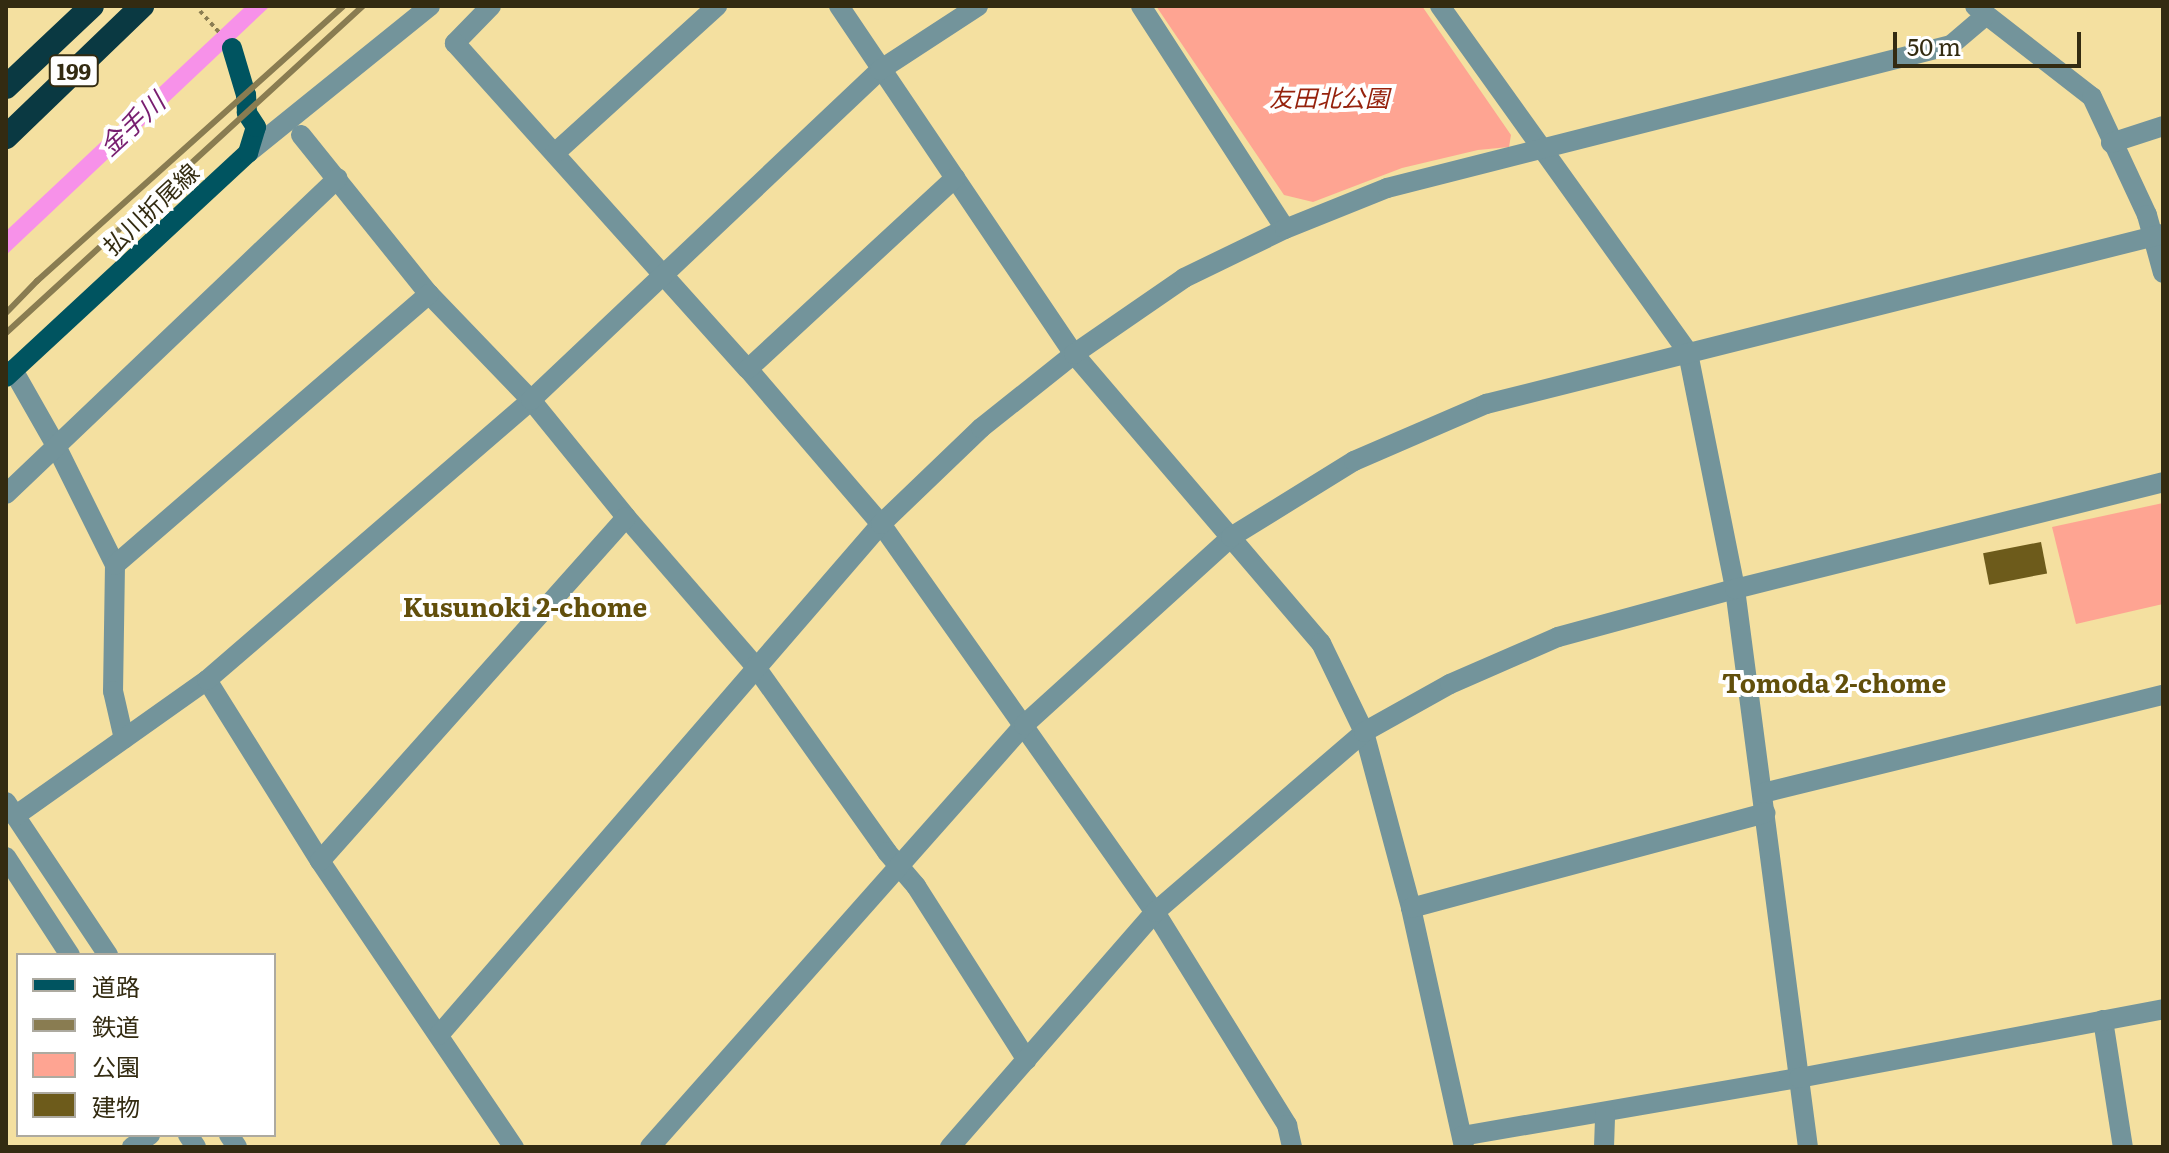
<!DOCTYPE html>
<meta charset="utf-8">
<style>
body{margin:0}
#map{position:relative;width:2169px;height:1153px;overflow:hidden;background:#f4e0a0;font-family:Literata,"Noto Sans JP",serif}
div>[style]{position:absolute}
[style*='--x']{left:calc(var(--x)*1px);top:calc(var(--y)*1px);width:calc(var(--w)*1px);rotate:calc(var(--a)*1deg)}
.green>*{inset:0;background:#fea492}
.water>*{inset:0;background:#f791e9}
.building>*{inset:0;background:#6d5b1b;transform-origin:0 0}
.path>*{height:4px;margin-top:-2px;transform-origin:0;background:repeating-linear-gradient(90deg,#8a7d52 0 4px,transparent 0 8px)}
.minor>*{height:20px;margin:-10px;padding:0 10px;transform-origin:10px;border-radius:10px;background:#73949b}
.major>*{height:20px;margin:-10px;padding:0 10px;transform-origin:10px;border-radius:10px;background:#005460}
.highway>*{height:24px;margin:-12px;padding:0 12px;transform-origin:12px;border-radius:12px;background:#0a3942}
.rail>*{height:6px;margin:-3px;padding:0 3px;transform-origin:3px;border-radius:3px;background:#897c51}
span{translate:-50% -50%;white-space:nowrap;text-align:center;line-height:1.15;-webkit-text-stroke:8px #fff;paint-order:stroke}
.shield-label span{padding:2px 6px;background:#fff;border:2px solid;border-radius:6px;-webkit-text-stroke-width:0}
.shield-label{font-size:22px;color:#332b11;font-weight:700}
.park-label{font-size:24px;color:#96220d;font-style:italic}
.street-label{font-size:24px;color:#332b11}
.water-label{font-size:26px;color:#781e6f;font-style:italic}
.neighbourhood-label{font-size:26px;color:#624f0b;font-weight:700}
.frame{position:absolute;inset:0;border:8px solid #332b11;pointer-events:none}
.legend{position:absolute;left:16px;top:953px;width:260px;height:184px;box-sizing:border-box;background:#fff;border:2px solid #adaaa0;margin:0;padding:10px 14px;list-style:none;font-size:24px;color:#332b11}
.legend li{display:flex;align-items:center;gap:16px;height:40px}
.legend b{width:40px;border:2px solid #adaaa0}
.scale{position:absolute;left:1893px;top:32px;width:188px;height:36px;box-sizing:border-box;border:4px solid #332b11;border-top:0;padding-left:10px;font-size:24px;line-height:28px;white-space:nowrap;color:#332b11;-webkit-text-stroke:6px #fff;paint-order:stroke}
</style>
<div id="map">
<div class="green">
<i style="clip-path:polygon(1156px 6px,1422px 6px,1511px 135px,1509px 147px,1478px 150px,1402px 168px,1313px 202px,1284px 195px)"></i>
<i style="clip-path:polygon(2163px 503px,2163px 604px,2076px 624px,2052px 527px)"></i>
</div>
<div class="water">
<i style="clip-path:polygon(246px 6px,270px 6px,6px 255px,6px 231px)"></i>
</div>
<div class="building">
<i style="left:2041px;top:542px;width:32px;height:59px;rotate:79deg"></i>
</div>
<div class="path">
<i style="--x:200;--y:11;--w:30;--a:48"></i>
</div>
<div class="minor">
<i style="--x:491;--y:6;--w:52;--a:134.2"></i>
<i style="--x:455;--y:43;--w:438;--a:48.1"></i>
<i style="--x:748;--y:369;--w:204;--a:49.4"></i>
<i style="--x:881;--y:524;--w:475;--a:54.8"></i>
<i style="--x:1155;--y:912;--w:251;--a:58.2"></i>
<i style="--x:1287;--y:1125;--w:23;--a:77"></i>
<i style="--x:839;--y:6;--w:420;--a:56"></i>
<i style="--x:1074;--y:354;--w:380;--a:49.5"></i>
<i style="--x:1321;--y:643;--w:99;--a:64.2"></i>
<i style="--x:1364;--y:732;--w:182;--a:75"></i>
<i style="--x:1411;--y:908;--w:245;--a:77.5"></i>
<i style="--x:1141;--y:6;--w:265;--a:57.1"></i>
<i style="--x:1440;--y:6;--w:427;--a:54.4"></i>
<i style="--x:1688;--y:353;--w:241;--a:78.7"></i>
<i style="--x:1735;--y:589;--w:563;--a:82.55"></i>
<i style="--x:1975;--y:6;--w:148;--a:37.9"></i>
<i style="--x:2092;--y:97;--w:130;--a:65"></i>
<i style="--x:2147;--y:215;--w:60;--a:74.6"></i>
<i style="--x:301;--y:135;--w:204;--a:51.2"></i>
<i style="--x:429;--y:294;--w:147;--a:46.1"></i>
<i style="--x:531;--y:400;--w:151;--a:50.9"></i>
<i style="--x:626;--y:517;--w:197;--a:49.1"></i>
<i style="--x:755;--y:666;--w:228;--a:54.6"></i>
<i style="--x:887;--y:852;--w:45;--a:49.5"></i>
<i style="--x:916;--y:886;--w:206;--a:57.5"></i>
<i style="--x:2111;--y:143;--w:55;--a:-18.1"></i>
<i style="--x:248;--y:153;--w:234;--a:-38.9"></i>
<i style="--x:555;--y:153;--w:219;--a:-42.2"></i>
<i style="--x:748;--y:369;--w:282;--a:-42.7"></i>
<i style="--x:13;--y:370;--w:85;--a:60.4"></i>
<i style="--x:55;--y:444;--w:135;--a:63.6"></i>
<i style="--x:115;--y:565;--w:126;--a:90.9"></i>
<i style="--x:113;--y:691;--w:49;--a:77.1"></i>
<i style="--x:6;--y:494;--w:458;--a:-43.6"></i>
<i style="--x:115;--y:565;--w:415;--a:-40.8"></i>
<i style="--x:207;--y:680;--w:213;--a:58"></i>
<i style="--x:320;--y:861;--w:346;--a:55.9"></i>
<i style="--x:1763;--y:793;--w:412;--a:-13.8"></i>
<i style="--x:6;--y:802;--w:184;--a:56.3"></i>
<i style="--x:15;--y:816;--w:235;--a:-35.3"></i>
<i style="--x:207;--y:680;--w:428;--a:-40.8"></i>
<i style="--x:531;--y:400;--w:480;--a:-43.4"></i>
<i style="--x:880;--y:70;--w:117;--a:-33.1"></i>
<i style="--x:6;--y:857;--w:117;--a:56.9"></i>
<i style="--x:320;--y:861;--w:460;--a:-48.3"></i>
<i style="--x:1411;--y:908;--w:367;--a:-15"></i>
<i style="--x:2103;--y:1020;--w:129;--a:81.1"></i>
<i style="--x:439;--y:1035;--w:676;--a:-49.14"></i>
<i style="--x:881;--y:524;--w:139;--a:-43.8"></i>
<i style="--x:981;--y:428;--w:119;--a:-38.5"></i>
<i style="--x:1074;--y:354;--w:134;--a:-34.6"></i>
<i style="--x:1184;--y:278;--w:112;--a:-25.9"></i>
<i style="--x:1285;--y:229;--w:110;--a:-21.9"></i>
<i style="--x:1387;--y:188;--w:582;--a:-14.23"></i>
<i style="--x:1951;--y:45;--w:45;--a:-40.5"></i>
<i style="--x:188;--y:1135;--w:14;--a:56"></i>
<i style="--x:229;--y:1135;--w:14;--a:56"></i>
<i style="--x:1462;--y:1136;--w:342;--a:-9.8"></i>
<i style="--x:1799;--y:1078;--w:370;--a:-10.7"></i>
<i style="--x:132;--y:1147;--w:22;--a:-34"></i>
<i style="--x:650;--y:1147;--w:564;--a:-48.45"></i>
<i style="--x:1024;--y:725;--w:280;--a:-42.2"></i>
<i style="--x:1231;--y:537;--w:145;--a:-31.7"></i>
<i style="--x:1354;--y:461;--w:144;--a:-23.4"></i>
<i style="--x:1486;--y:404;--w:698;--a:-14.1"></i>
<i style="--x:950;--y:1147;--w:312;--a:-48.9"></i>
<i style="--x:1155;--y:912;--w:276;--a:-40.7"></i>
<i style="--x:1364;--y:732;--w:98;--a:-29.2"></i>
<i style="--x:1450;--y:684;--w:118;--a:-23.5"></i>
<i style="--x:1558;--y:637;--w:183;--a:-15.2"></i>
<i style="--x:1735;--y:589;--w:441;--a:-14"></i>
<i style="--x:1604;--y:1147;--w:35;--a:-88"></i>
</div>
<div class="major">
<i style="--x:6;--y:377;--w:330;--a:-42.8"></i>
<i style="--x:248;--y:153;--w:27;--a:-73"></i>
<i style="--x:256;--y:127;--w:17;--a:-123"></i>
<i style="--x:247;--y:113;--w:18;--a:-93"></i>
<i style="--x:246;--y:95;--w:49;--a:-106.6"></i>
</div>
<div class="highway">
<i style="--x:6;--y:87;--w:118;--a:-43.3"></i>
<i style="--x:6;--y:137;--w:189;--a:-43.9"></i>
</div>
<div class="rail">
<i style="--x:6;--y:313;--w:45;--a:-45.9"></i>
<i style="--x:37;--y:281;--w:411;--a:-41.9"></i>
<i style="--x:6;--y:333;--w:484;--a:-42.5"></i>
</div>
<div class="shield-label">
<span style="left:74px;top:71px">199</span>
</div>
<div class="park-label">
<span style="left:1329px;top:97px">友田北公園</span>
</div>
<div class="street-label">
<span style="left:150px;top:208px;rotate:-43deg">払川折尾線</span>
</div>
<div class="water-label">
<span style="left:131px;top:123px;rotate:-43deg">金手川</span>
</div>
<div class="neighbourhood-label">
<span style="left:525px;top:606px">Kusunoki 2-chome</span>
<span style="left:1834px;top:682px">Tomoda 2-chome</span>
</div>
<div class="frame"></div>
<ul class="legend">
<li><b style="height:10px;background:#005460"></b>道路</li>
<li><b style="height:10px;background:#897c51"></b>鉄道</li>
<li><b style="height:22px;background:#fea492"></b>公園</li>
<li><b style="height:22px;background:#6d5b1b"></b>建物</li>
</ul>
<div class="scale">50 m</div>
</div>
